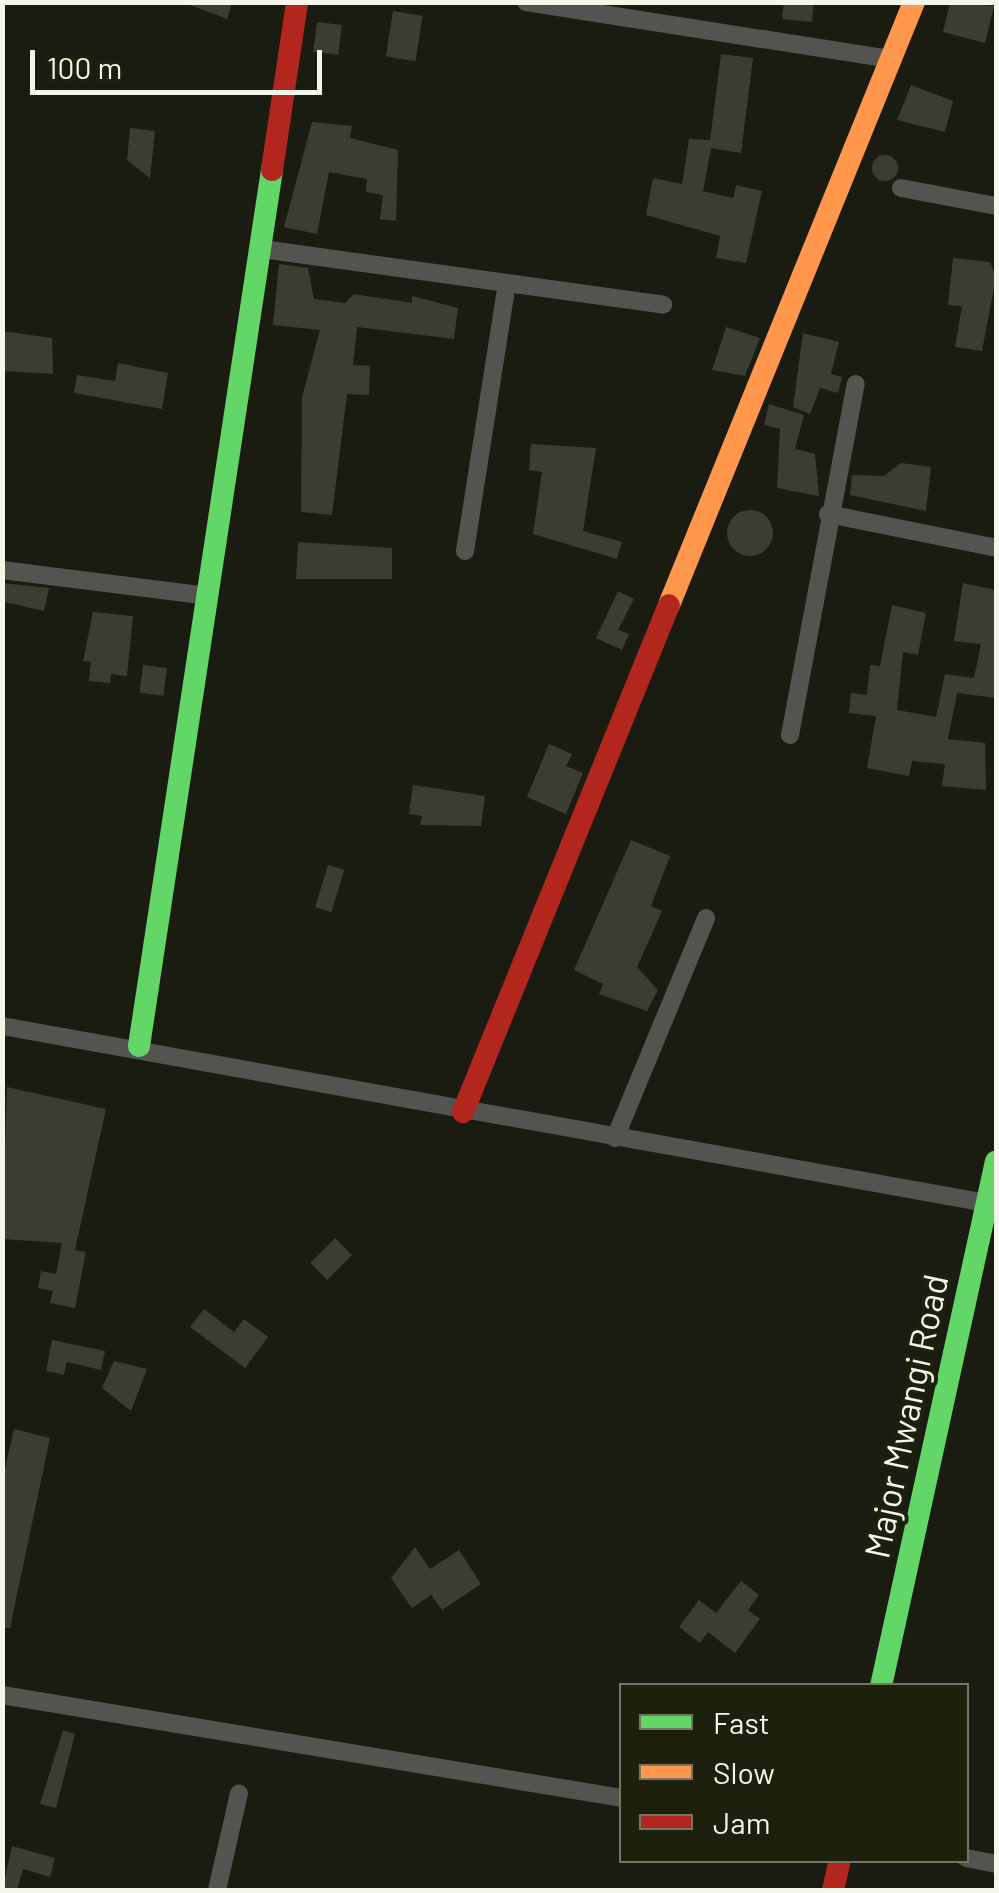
<!DOCTYPE html>
<style>
body{margin:0}
#map{position:relative;width:999px;height:1893px;overflow:hidden;background:#1a1c11;font-family:Barlow,sans-serif}
div>[style]{position:absolute}
[style*='--x']{left:calc(var(--x)*1px);top:calc(var(--y)*1px);width:calc(var(--w)*1px);rotate:calc(var(--a)*1deg)}
.building>*{inset:0;background:#3b3d33;transform-origin:0 0}
.round{border-radius:50%}
.street>*{height:18px;margin:-9px;padding:0 9px;transform-origin:9px;border-radius:9px;background:#53544f}
.fast>*{height:22px;margin:-11px;padding:0 11px;transform-origin:11px;border-radius:11px;background:#63d668}
.slow>*{height:22px;margin:-11px;padding:0 11px;transform-origin:11px;border-radius:11px;background:#ff974d}
.jam>*{height:22px;margin:-11px;padding:0 11px;transform-origin:11px;border-radius:11px;background:#b3261e}
span{translate:-50% -50%;white-space:nowrap;text-align:center;line-height:1.15;-webkit-text-stroke:8px #1d200d;paint-order:stroke}
.street-label{font-size:35px;color:#f4f6ea}
.frame{position:absolute;inset:0;border:5px solid #f4f6ea;pointer-events:none}
.legend{position:absolute;left:619px;top:1683px;width:350px;height:180px;box-sizing:border-box;background:#1d200d;border:2px solid #737665;margin:0;padding:12px 18px;list-style:none;font-size:30px;color:#f4f6ea}
.legend li{display:flex;align-items:center;gap:20px;height:50px}
.legend b{width:50px;border:2px solid #737665}
.scale{position:absolute;left:30px;top:50px;width:292px;height:45px;box-sizing:border-box;border:5px solid #f4f6ea;border-top:0;padding-left:12px;font-size:30px;line-height:35px;white-space:nowrap;color:#f4f6ea;-webkit-text-stroke:8px #1d200d;paint-order:stroke}
</style>
<div id="map">
<div class="building">
<i style="clip-path:polygon(182px 2px,232px 2px,227px 19px)"></i>
<i style="clip-path:polygon(784px 2px,814px 2px,812px 22px,782px 19px)"></i>
<i style="clip-path:polygon(950px 2px,994px 6px,985px 43px,943px 32px)"></i>
<i style="left:393px;top:11px;width:30px;height:46px;rotate:9deg"></i>
<i style="left:317px;top:22px;width:25px;height:30px;rotate:7deg"></i>
<i style="clip-path:polygon(721px 54px,753px 58px,741px 153px,711px 148px,703px 191px,733px 198px,736px 185px,762px 191px,746px 263px,716px 258px,720px 236px,646px 215px,653px 178px,682px 184px,689px 139px,710px 140px)"></i>
<i style="clip-path:polygon(911px 85px,953px 101px,945px 132px,897px 120px)"></i>
<i style="clip-path:polygon(312px 122px,352px 126px,350px 138px,398px 150px,396px 221px,380px 219px,383px 195px,366px 192px,367px 179px,329px 172px,317px 234px,284px 227px)"></i>
<i style="clip-path:polygon(130px 128px,155px 131px,150px 178px,127px 160px)"></i>
<i class="round" style="left:872px;top:155px;width:26px;height:26px"></i>
<i style="clip-path:polygon(953px 258px,990px 262px,996px 277px,982px 351px,955px 347px,962px 306px,948px 305px)"></i>
<i style="clip-path:polygon(279px 264px,308px 268px,314px 299px,345px 303px,354px 294px,412px 303px,412px 296px,458px 308px,454px 339px,357px 327px,353px 365px,370px 366px,369px 395px,347px 394px,332px 515px,301px 512px,302px 397px,320px 330px,273px 325px)"></i>
<i style="clip-path:polygon(726px 327px,760px 338px,745px 376px,712px 370px)"></i>
<i style="clip-path:polygon(2px 331px,52px 338px,53px 374px,2px 371px)"></i>
<i style="clip-path:polygon(803px 333px,839px 342px,831px 374px,842px 377px,838px 393px,820px 388px,810px 414px,793px 407px)"></i>
<i style="clip-path:polygon(118px 363px,168px 373px,162px 409px,74px 393px,77px 375px,115px 381px)"></i>
<i style="clip-path:polygon(769px 404px,804px 415px,795px 449px,815px 454px,819px 496px,777px 488px,780px 429px,764px 425px)"></i>
<i style="clip-path:polygon(531px 444px,596px 448px,583px 531px,622px 542px,617px 559px,533px 534px,542px 472px,529px 470px)"></i>
<i style="clip-path:polygon(901px 463px,931px 467px,926px 511px,850px 495px,852px 475px,884px 476px)"></i>
<i class="round" style="left:727px;top:510px;width:46px;height:46px"></i>
<i style="clip-path:polygon(298px 542px,392px 548px,392px 579px,296px 579px)"></i>
<i style="clip-path:polygon(2px 583px,49px 588px,44px 611px,5px 602px)"></i>
<i style="clip-path:polygon(963px 583px,996px 590px,996px 698px,957px 693px,948px 739px,985px 743px,986px 790px,942px 786px,945px 764px,912px 761px,909px 776px,867px 768px,876px 716px,849px 713px,851px 693px,867px 695px,870px 665px,880px 666px,892px 605px,926px 613px,918px 655px,903px 652px,897px 710px,936px 717px,945px 674px,974px 678px,981px 644px,954px 641px)"></i>
<i style="clip-path:polygon(618px 591px,634px 599px,618px 630px,629px 634px,622px 650px,596px 638px)"></i>
<i style="clip-path:polygon(93px 612px,133px 616px,127px 676px,111px 674px,110px 683px,89px 681px,91px 662px,83px 661px)"></i>
<i style="left:143px;top:665px;width:24px;height:28px;rotate:7deg"></i>
<i style="clip-path:polygon(549px 744px,572px 754px,566px 766px,583px 773px,566px 814px,527px 797px)"></i>
<i style="clip-path:polygon(413px 785px,485px 796px,481px 826px,420px 825px,422px 816px,409px 814px)"></i>
<i style="clip-path:polygon(631px 840px,670px 856px,651px 906px,662px 911px,637px 967px,658px 990px,647px 1011px,599px 994px,603px 984px,574px 970px)"></i>
<i style="left:328px;top:865px;width:17px;height:44px;rotate:17deg"></i>
<i style="clip-path:polygon(7px 1087px,106px 1109px,75px 1250px,86px 1252px,75px 1308px,50px 1303px,53px 1291px,38px 1288px,41px 1271px,56px 1274px,62px 1243px,2px 1239px)"></i>
<i style="left:335px;top:1238px;width:24px;height:35px;rotate:45deg"></i>
<i style="clip-path:polygon(204px 1309px,234px 1332px,244px 1319px,268px 1337px,245px 1368px,190px 1327px)"></i>
<i style="clip-path:polygon(52px 1340px,105px 1351px,101px 1370px,67px 1362px,64px 1375px,46px 1371px)"></i>
<i style="clip-path:polygon(114px 1361px,147px 1369px,131px 1411px,102px 1388px)"></i>
<i style="clip-path:polygon(14px 1429px,50px 1438px,10px 1628px,2px 1627px,2px 1481px)"></i>
<i style="clip-path:polygon(415px 1547px,430px 1569px,459px 1550px,481px 1584px,442px 1610px,431px 1595px,412px 1608px,391px 1578px)"></i>
<i style="clip-path:polygon(741px 1581px,759px 1595px,748px 1610px,760px 1619px,735px 1653px,708px 1632px,700px 1643px,679px 1627px,699px 1600px,716px 1613px)"></i>
<i style="clip-path:polygon(63px 1730px,75px 1734px,56px 1808px,40px 1804px)"></i>
<i style="clip-path:polygon(12px 1846px,55px 1858px,50px 1877px,23px 1869px,17px 1890px,2px 1890px)"></i>
</div>
<div class="street">
<i style="--x:526;--y:2;--w:368;--a:8.9"></i>
<i style="--x:901;--y:188;--w:97;--a:10.7"></i>
<i style="--x:262;--y:249;--w:405;--a:7.9"></i>
<i style="--x:828;--y:514;--w:171;--a:11.4"></i>
<i style="--x:465;--y:551;--w:271;--a:-81.1"></i>
<i style="--x:2;--y:570;--w:201;--a:7.2"></i>
<i style="--x:790;--y:735;--w:357;--a:-79.4"></i>
<i style="--x:2;--y:1026;--w:1001;--a:10.19"></i>
<i style="--x:615;--y:1138;--w:238;--a:-67.5"></i>
<i style="--x:2;--y:1695;--w:628;--a:9.43"></i>
<i style="--x:966;--y:1858;--w:31;--a:11"></i>
<i style="--x:217;--y:1890;--w:99;--a:-77.2"></i>
</div>
<div class="fast">
<i style="--x:139;--y:1046;--w:886;--a:-81.37"></i>
<i style="--x:881;--y:1686;--w:537;--a:-77.64"></i>
</div>
<div class="slow">
<i style="--x:669;--y:605;--w:651;--a:-67.89"></i>
</div>
<div class="jam">
<i style="--x:272;--y:170;--w:170;--a:-81.5"></i>
<i style="--x:463;--y:1112;--w:547;--a:-67.89"></i>
<i style="--x:833;--y:1890;--w:31;--a:-77"></i>
</div>
<div class="street-label">
<span style="left:905px;top:1416px;rotate:-78deg">Major Mwangi Road</span>
</div>
<div class="frame"></div>
<ul class="legend">
<li><b style="height:12px;background:#63d668"></b>Fast</li>
<li><b style="height:12px;background:#ff974d"></b>Slow</li>
<li><b style="height:12px;background:#b3261e"></b>Jam</li>
</ul>
<div class="scale">100 m</div>
</div>
